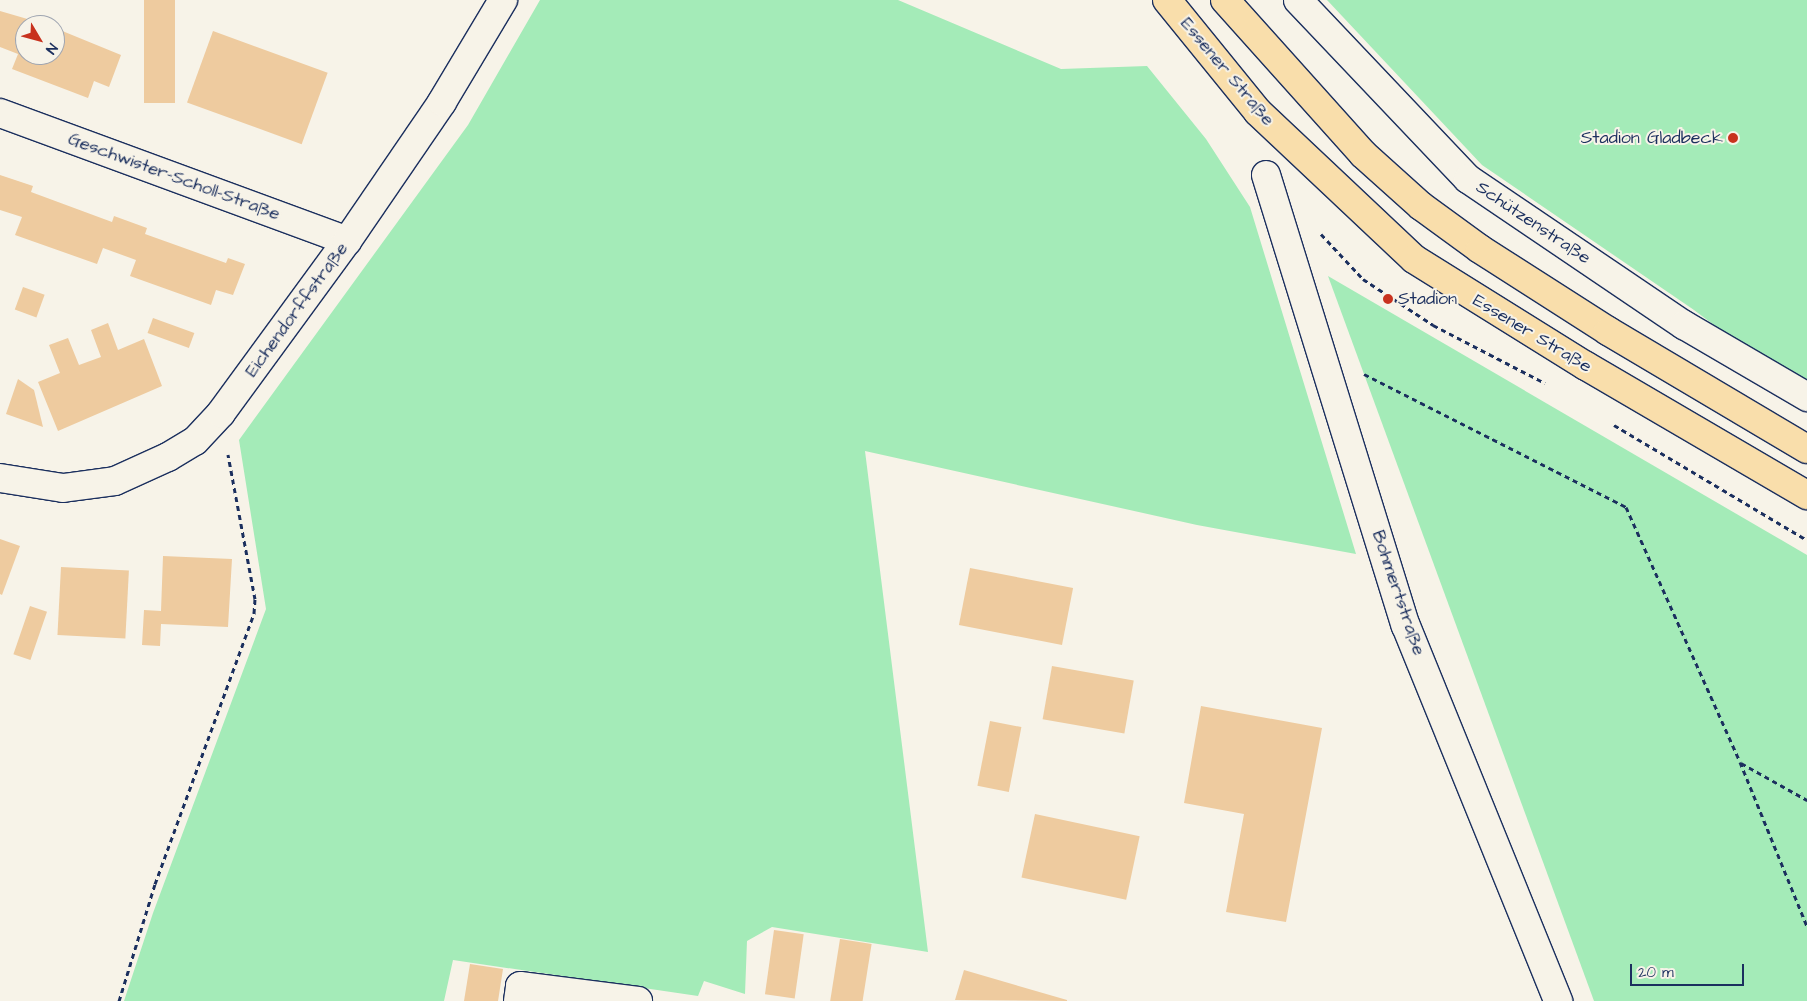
<!DOCTYPE html>
<meta charset="utf-8">
<style>
body{margin:0}
#map{position:relative;width:1807px;height:1001px;overflow:hidden;background:#f7f3e8;font-family:"Architects Daughter",sans-serif}
div>[style]{position:absolute}
[style*='--x']{left:calc(var(--x)*1px);top:calc(var(--y)*1px);width:calc(var(--w)*1px);rotate:calc(var(--a)*1deg)}
.green>*{inset:0;background:#a4ebb8}
.building>*{inset:0;background:#eecb9f;transform-origin:0 0}
.path>*{height:3px;margin-top:-1.5px;transform-origin:0;background:repeating-linear-gradient(90deg,#1b2f5e 0 5px,transparent 0 9px)}
.roads{filter:drop-shadow(1px 0 #1b2f5e) drop-shadow(-1px 0 #1b2f5e) drop-shadow(0 1px #1b2f5e) drop-shadow(0 -1px #1b2f5e)}
.minor>*{height:28px;margin:-14px;padding:0 14px;transform-origin:14px;border-radius:14px;background:#f7f3e8}
.major>*{height:28px;margin:-14px;padding:0 14px;transform-origin:14px;border-radius:14px;background:#f9deab}
.dots>*{width:14px;height:14px;translate:-50% -50%;box-sizing:border-box;border:2px solid #f7f3e8;border-radius:50%}
span{translate:-50% -50%;white-space:nowrap;text-align:center;line-height:1.15;-webkit-text-stroke:4px #f7f3e8;paint-order:stroke}
.street-label{font-size:18px;color:#1b2f5e}
.poi-label{font-size:18px;color:#1b2f5e}
.right{translate:-100% -50%;text-align:right}
.left{translate:0 -50%;text-align:left}
.north{position:absolute;left:15px;top:15px;width:50px;height:50px;box-sizing:border-box;background:#f7f3e8;border:1px solid #9fa5b1;border-radius:50%;rotate:127deg;font-size:14px;font-weight:700;line-height:20px;text-align:center;color:#1b2f5e}
.north::after{content:'';display:block;margin:auto;width:18px;height:22px;background:#c8321e;clip-path:polygon(50% 0,100% 100%,50% 72%,0 100%)}
.scale{position:absolute;left:1630px;top:964px;width:114px;height:22px;box-sizing:border-box;border:2px solid #1b2f5e;border-top:0;padding-left:6px;font-size:15px;line-height:18px;white-space:nowrap;color:#1b2f5e;-webkit-text-stroke:4px #f7f3e8;paint-order:stroke}
</style>
<div id="map">
<div class="green">
<i style="clip-path:polygon(540px 0,898px 0,1061px 69px,1147px 66px,1206px 139px,1250px 207px,1356px 554px,1197px 525px,865px 451px,928px 952px,772px 927px,747px 941px,745px 994px,704px 981px,698px 996px,453px 960px,444px 1001px,124px 1001px,153px 913px,266px 609px,239px 440px,468px 125px)"></i>
<i style="clip-path:polygon(1327px 0,1807px 0,1807px 395px,1694px 310px,1482px 165px)"></i>
<i style="clip-path:polygon(1328px 276px,1807px 555px,1807px 1001px,1594px 1001px)"></i>
</div>
<div class="building">
<i style="left:144px;top:0;width:31px;height:103px"></i>
<i style="clip-path:polygon(0 11px,48px 25px,25px 25px,25px 55px,55px 55px,55px 28px,121px 55px,109px 87px,94px 81px,88px 98px,12px 69px,18px 54px,0 47px)"></i>
<i style="left:213px;top:31px;width:122px;height:76px;rotate:20deg"></i>
<i style="clip-path:polygon(0 175px,33px 186px,31px 192px,112px 222px,114px 216px,147px 228px,145px 234px,226px 263px,228px 258px,245px 264px,233px 295px,216px 290px,211px 305px,130px 276px,136px 260px,103px 248px,97px 264px,15px 235px,22px 217px,0 210px)"></i>
<i style="left:23px;top:287px;width:23px;height:24px;rotate:20deg"></i>
<i style="left:153px;top:318px;width:44px;height:16px;rotate:20deg"></i>
<i style="clip-path:polygon(108px 323px,118px 350px,144px 339px,162px 386px,58px 431px,38px 382px,60px 373px,49px 345px,68px 338px,79px 365px,101px 357px,91px 330px)"></i>
<i style="clip-path:polygon(18px 379px,34px 390px,43px 427px,6px 414px)"></i>
<i style="clip-path:polygon(0 539px,20px 546px,2px 595px,0 594px)"></i>
<i style="clip-path:polygon(163px 556px,232px 559px,228px 627px,161px 624px,160px 646px,142px 645px,144px 610px,161px 611px)"></i>
<i style="left:61px;top:567px;width:68px;height:68px;rotate:3deg"></i>
<i style="left:970px;top:568px;width:105px;height:58px;rotate:11deg"></i>
<i style="left:30px;top:606px;width:18px;height:51px;rotate:19deg"></i>
<i style="left:1052px;top:666px;width:83px;height:54px;rotate:10deg"></i>
<i style="clip-path:polygon(1201px 706px,1322px 728px,1286px 922px,1226px 912px,1244px 814px,1184px 803px)"></i>
<i style="left:990px;top:721px;width:32px;height:66px;rotate:11deg"></i>
<i style="left:1035px;top:814px;width:107px;height:65px;rotate:12deg"></i>
<i style="left:774px;top:930px;width:30px;height:65px;rotate:8deg"></i>
<i style="left:840px;top:939px;width:32px;height:63px;rotate:9deg"></i>
<i style="clip-path:polygon(470px 964px,503px 969px,498px 1001px,464px 1001px)"></i>
<i style="clip-path:polygon(964px 970px,1067px 1000px,1067px 1001px,955px 1000px)"></i>
</div>
<div class="path">
<i style="--x:1321;--y:234;--w:62;--a:47"></i>
<i style="--x:1363;--y:279;--w:84;--a:33.3"></i>
<i style="--x:1433;--y:325;--w:126;--a:27.4"></i>
<i style="--x:1364;--y:374;--w:294;--a:26.9"></i>
<i style="--x:1626;--y:507;--w:279;--a:65.9"></i>
<i style="--x:1740;--y:762;--w:177;--a:67.8"></i>
<i style="--x:1614;--y:425;--w:225;--a:30.8"></i>
<i style="--x:1741;--y:763;--w:76;--a:29.3"></i>
<i style="--x:119;--y:1001;--w:122;--a:-72.9"></i>
<i style="--x:155;--y:884;--w:289;--a:-69.9"></i>
<i style="--x:254;--y:613;--w:14;--a:-86"></i>
<i style="--x:255;--y:599;--w:147;--a:-100.6"></i>
</div>
<div class="roads">
<div class="minor">
<i style="--x:1298;--y:0;--w:247;--a:46.5"></i>
<i style="--x:1468;--y:179;--w:261;--a:34.1"></i>
<i style="--x:1684;--y:325;--w:143;--a:30.3"></i>
<i style="--x:0;--y:113;--w:370;--a:20.2"></i>
<i style="--x:1266;--y:175;--w:472;--a:72.8"></i>
<i style="--x:1406;--y:626;--w:405;--a:67.9"></i>
<i style="--x:0;--y:478;--w:64;--a:9"></i>
<i style="--x:63;--y:488;--w:52;--a:-7.7"></i>
<i style="--x:115;--y:481;--w:58;--a:-24.4"></i>
<i style="--x:168;--y:457;--w:31;--a:-31"></i>
<i style="--x:195;--y:441;--w:38;--a:-47"></i>
<i style="--x:221;--y:413;--w:213;--a:-53.8"></i>
<i style="--x:347;--y:241;--w:168;--a:-55.6"></i>
<i style="--x:442;--y:102;--w:119;--a:-59.1"></i>
<i style="--x:518;--y:1001;--w:15;--a:-82"></i>
<i style="--x:520;--y:986;--w:119;--a:7.2"></i>
</div>
<div class="major">
<i style="--x:1167;--y:0;--w:144;--a:50.9"></i>
<i style="--x:1258;--y:112;--w:214;--a:43.3"></i>
<i style="--x:1414;--y:259;--w:203;--a:31.9"></i>
<i style="--x:1586;--y:366;--w:256;--a:30.3"></i>
<i style="--x:1225;--y:0;--w:207;--a:48.1"></i>
<i style="--x:1363;--y:154;--w:78;--a:41.9"></i>
<i style="--x:1421;--y:206;--w:73;--a:36.1"></i>
<i style="--x:1480;--y:249;--w:152;--a:32.6"></i>
<i style="--x:1608;--y:331;--w:231;--a:30.7"></i>
</div>
</div>
<div class="dots">
<i style="left:1733px;top:138px;background:#c8321e"></i>
<i style="left:1388px;top:299px;background:#c8321e"></i>
</div>
<div class="street-label">
<span style="left:1227px;top:72px;rotate:50deg">Essener Straße</span>
<span style="left:174px;top:177px;rotate:20deg">Geschwister-Scholl-Straße</span>
<span style="left:1533px;top:223px;rotate:34deg">Schützenstraße</span>
<span style="left:297px;top:310px;rotate:-54deg">Eichendorffstraße</span>
<span style="left:1532px;top:334px;rotate:31deg">Essener Straße</span>
<span style="left:1398px;top:593px;rotate:71deg">Bohmertstraße</span>
</div>
<div class="poi-label">
<span class="right" style="left:1723px;top:138px">Stadion Gladbeck</span>
<span class="left" style="left:1398px;top:299px">Stadion</span>
</div>
<div class="north">N</div>
<div class="scale">20 m</div>
</div>
